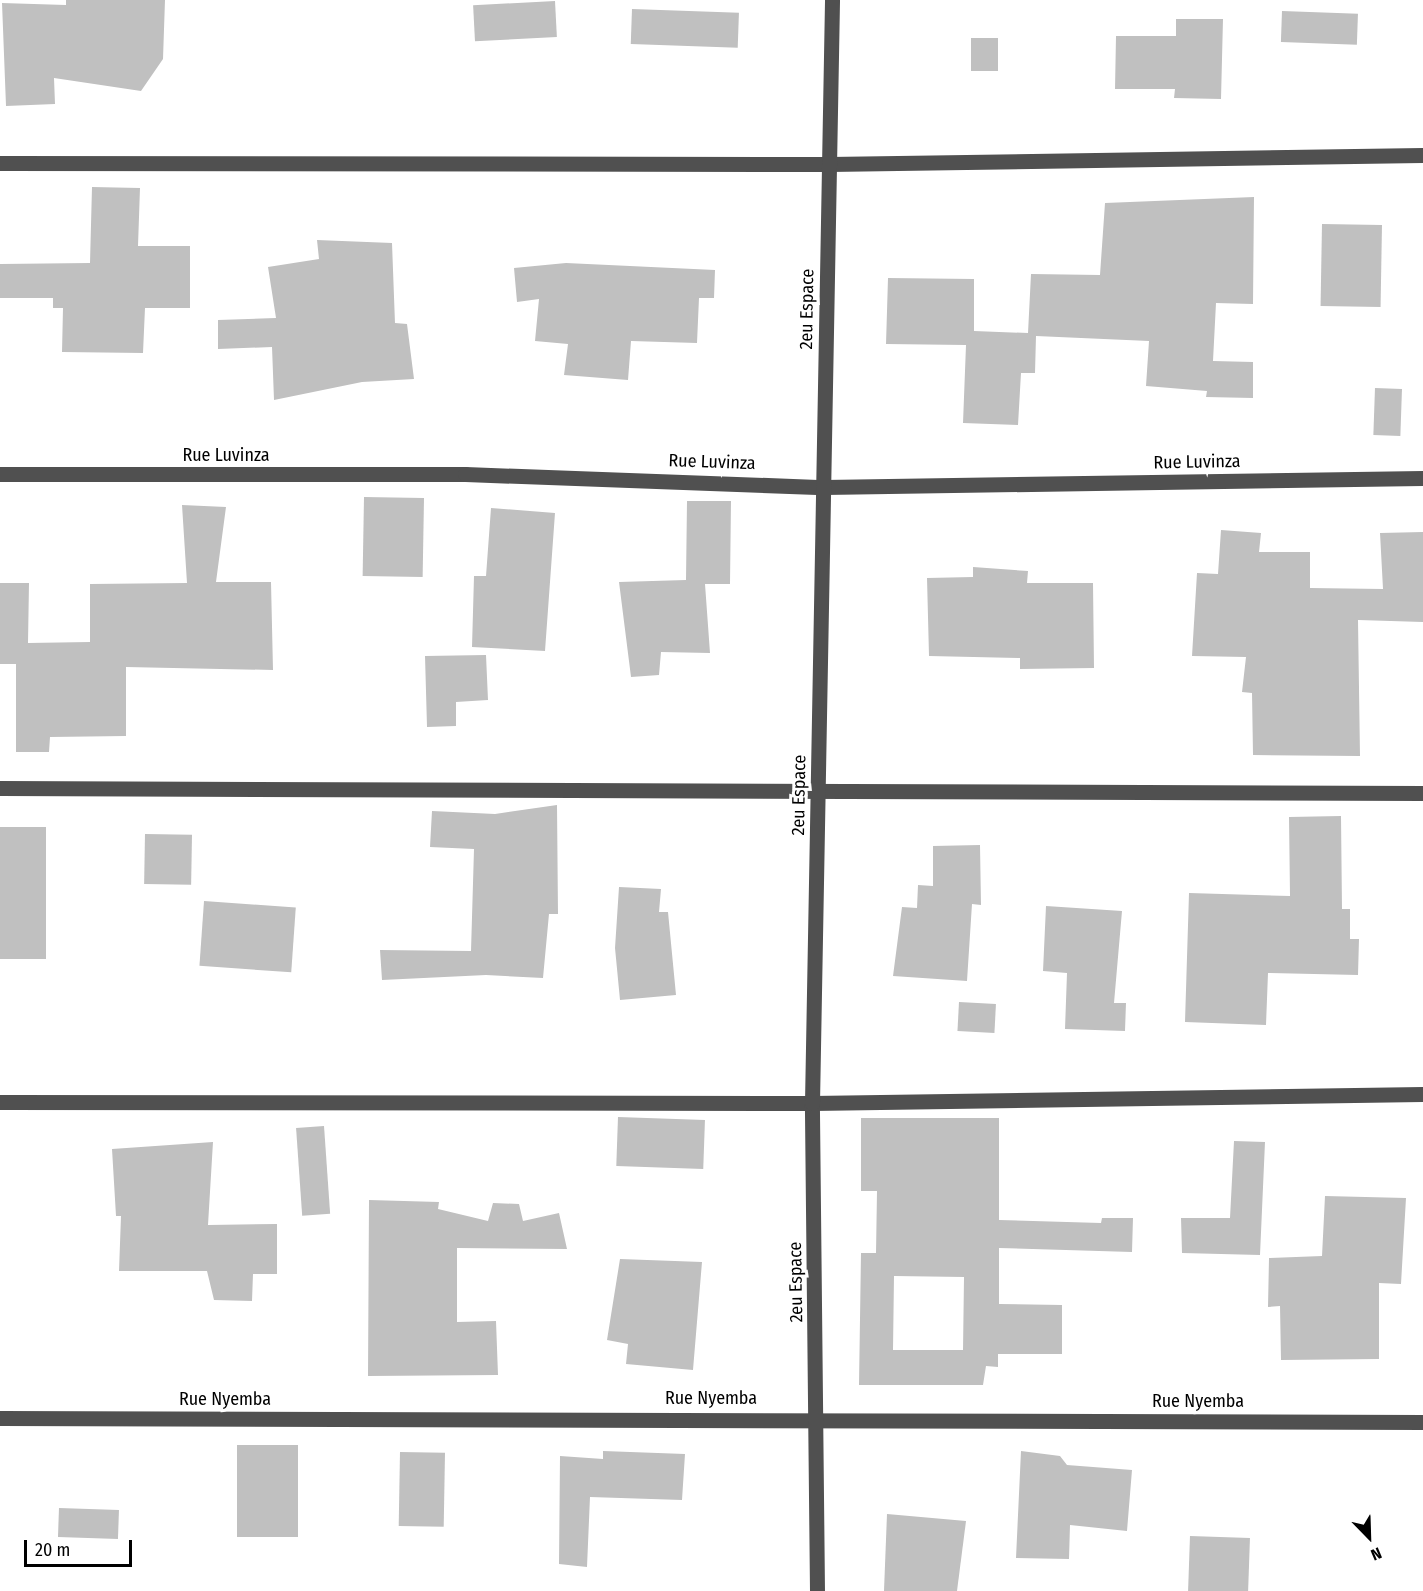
<!DOCTYPE html>
<style>
body{margin:0}
#map{position:relative;width:1423px;height:1591px;overflow:hidden;background:#fff;font-family:"Fira Sans Condensed",sans-serif}
div>[style]{position:absolute}
[style*='--x']{left:calc(var(--x)*1px);top:calc(var(--y)*1px);width:calc(var(--w)*1px);rotate:calc(var(--a)*1deg)}
.building>*{inset:0;background:#c0c0c0;transform-origin:0 0}
.minor>*{height:15px;margin:-7.5px;padding:0 7.5px;transform-origin:7.5px;border-radius:7.5px;background:#505050}
span{translate:-50% -50%;white-space:nowrap;text-align:center;line-height:1.15;-webkit-text-stroke:6px #fff;paint-order:stroke}
.street-label{font-size:18px;color:#000}
.north{position:absolute;left:1339px;top:1507px;width:60px;height:60px;-webkit-text-stroke:4px #fff;paint-order:stroke;rotate:157deg;font-size:16px;font-weight:700;line-height:24px;text-align:center;color:#000}
.north::after{content:'';display:block;margin:auto;width:21px;height:27px;background:#000;clip-path:polygon(50% 0,100% 100%,50% 72%,0 100%)}
.scale{position:absolute;left:24px;top:1540px;width:108px;height:27px;box-sizing:border-box;border:3px solid #000;border-top:0;padding-left:8px;font-size:18px;line-height:21px;white-space:nowrap;color:#000;-webkit-text-stroke:4px #fff;paint-order:stroke}
</style>
<div id="map">
<div class="building">
<i style="clip-path:polygon(66px 0,165px 0,163px 59px,141px 91px,54px 78px,55px 104px,6px 106px,2px 3px,66px 5px)"></i>
<i style="left:555px;top:1px;width:36px;height:82px;rotate:87deg"></i>
<i style="left:632px;top:9px;width:107px;height:35px;rotate:2deg"></i>
<i style="left:1282px;top:11px;width:76px;height:31px;rotate:2deg"></i>
<i style="clip-path:polygon(1176px 19px,1223px 19px,1221px 99px,1174px 98px,1175px 89px,1115px 89px,1116px 36px,1176px 36px)"></i>
<i style="left:971px;top:38px;width:27px;height:33px"></i>
<i style="clip-path:polygon(92px 187px,140px 188px,138px 246px,190px 246px,190px 308px,145px 308px,143px 353px,62px 352px,63px 308px,53px 308px,53px 298px,0 298px,0 264px,90px 263px)"></i>
<i style="clip-path:polygon(1254px 197px,1253px 304px,1216px 303px,1213px 361px,1253px 362px,1253px 398px,1206px 397px,1207px 391px,1146px 386px,1149px 341px,1036px 336px,1035px 373px,1021px 373px,1018px 425px,963px 423px,966px 345px,886px 344px,888px 278px,974px 279px,974px 331px,1028px 333px,1031px 274px,1100px 275px,1105px 203px)"></i>
<i style="left:1322px;top:224px;width:60px;height:82px;rotate:1deg"></i>
<i style="clip-path:polygon(317px 240px,392px 243px,395px 323px,407px 324px,414px 379px,362px 382px,274px 400px,272px 347px,218px 349px,218px 320px,276px 318px,268px 267px,319px 259px)"></i>
<i style="clip-path:polygon(566px 263px,715px 270px,714px 298px,699px 298px,697px 343px,631px 341px,628px 380px,564px 375px,568px 344px,535px 341px,539px 299px,517px 302px,514px 268px)"></i>
<i style="left:1375px;top:388px;width:27px;height:47px;rotate:2deg"></i>
<i style="left:424px;top:498px;width:79px;height:60px;rotate:91deg"></i>
<i style="clip-path:polygon(687px 501px,731px 501px,730px 584px,705px 584px,710px 653px,661px 652px,659px 675px,631px 677px,619px 582px,686px 580px)"></i>
<i style="clip-path:polygon(182px 505px,226px 507px,216px 582px,271px 582px,273px 670px,126px 667px,126px 736px,50px 737px,49px 752px,16px 752px,16px 664px,0 664px,0 583px,29px 583px,28px 643px,90px 642px,90px 584px,187px 583px)"></i>
<i style="clip-path:polygon(491px 508px,555px 513px,545px 651px,472px 647px,474px 576px,486px 576px)"></i>
<i style="clip-path:polygon(1221px 530px,1261px 533px,1259px 552px,1310px 552px,1310px 588px,1383px 589px,1380px 533px,1423px 532px,1423px 622px,1358px 620px,1360px 756px,1253px 755px,1252px 693px,1242px 692px,1246px 657px,1192px 656px,1197px 573px,1218px 574px)"></i>
<i style="clip-path:polygon(973px 567px,1028px 571px,1027px 583px,1093px 583px,1094px 668px,1020px 669px,1020px 658px,929px 656px,927px 578px,973px 577px)"></i>
<i style="clip-path:polygon(486px 655px,488px 700px,456px 702px,456px 726px,427px 727px,425px 656px)"></i>
<i style="clip-path:polygon(557px 805px,558px 914px,549px 914px,543px 978px,486px 975px,382px 980px,380px 950px,471px 951px,474px 849px,430px 847px,432px 811px,495px 814px)"></i>
<i style="clip-path:polygon(1341px 816px,1342px 909px,1350px 909px,1350px 939px,1359px 939px,1358px 975px,1268px 973px,1266px 1025px,1185px 1022px,1189px 893px,1290px 896px,1289px 817px)"></i>
<i style="left:0;top:827px;width:46px;height:132px"></i>
<i style="left:145px;top:834px;width:47px;height:50px;rotate:1deg"></i>
<i style="clip-path:polygon(980px 845px,981px 905px,972px 904px,967px 981px,893px 976px,902px 907px,917px 908px,918px 885px,933px 886px,933px 846px)"></i>
<i style="clip-path:polygon(619px 887px,661px 889px,659px 912px,668px 912px,676px 995px,620px 1000px,615px 948px)"></i>
<i style="left:204px;top:901px;width:92px;height:65px;rotate:4deg"></i>
<i style="clip-path:polygon(1046px 906px,1122px 911px,1114px 1003px,1126px 1003px,1125px 1031px,1065px 1029px,1067px 973px,1043px 971px)"></i>
<i style="left:959px;top:1002px;width:37px;height:29px;rotate:3deg"></i>
<i style="left:618px;top:1117px;width:87px;height:49px;rotate:2deg"></i>
<i style="clip-path:polygon(evenodd,861px 1118px,999px 1118px,999px 1220px,1101px 1223px,1102px 1218px,1133px 1218px,1132px 1252px,999px 1248px,999px 1304px,1062px 1305px,1062px 1354px,998px 1354px,998px 1367px,986px 1366px,983px 1385px,859px 1385px,861px 1253px,876px 1253px,877px 1191px,861px 1191px,861px 1118px,894px 1276px,964px 1277px,963px 1350px,893px 1350px,894px 1276px)"></i>
<i style="left:324px;top:1126px;width:88px;height:28px;rotate:86deg"></i>
<i style="clip-path:polygon(1234px 1141px,1265px 1142px,1260px 1255px,1182px 1253px,1181px 1218px,1230px 1218px)"></i>
<i style="clip-path:polygon(213px 1142px,208px 1225px,277px 1224px,277px 1274px,253px 1274px,252px 1301px,214px 1300px,207px 1271px,119px 1271px,121px 1216px,116px 1216px,112px 1149px)"></i>
<i style="clip-path:polygon(1325px 1196px,1406px 1198px,1401px 1284px,1379px 1283px,1379px 1359px,1281px 1360px,1280px 1306px,1268px 1307px,1269px 1258px,1322px 1256px)"></i>
<i style="clip-path:polygon(369px 1200px,439px 1202px,438px 1209px,488px 1221px,493px 1203px,519px 1204px,523px 1221px,559px 1213px,567px 1249px,457px 1248px,457px 1322px,496px 1321px,498px 1375px,368px 1376px)"></i>
<i style="clip-path:polygon(620px 1259px,702px 1262px,693px 1370px,626px 1364px,628px 1344px,607px 1340px)"></i>
<i style="left:237px;top:1445px;width:61px;height:92px"></i>
<i style="clip-path:polygon(603px 1451px,685px 1454px,682px 1500px,590px 1497px,587px 1567px,559px 1564px,560px 1456px,603px 1459px)"></i>
<i style="clip-path:polygon(1021px 1451px,1060px 1456px,1067px 1465px,1132px 1470px,1127px 1531px,1070px 1525px,1069px 1559px,1016px 1558px)"></i>
<i style="left:400px;top:1452px;width:45px;height:74px;rotate:1deg"></i>
<i style="left:59px;top:1508px;width:60px;height:29px;rotate:2deg"></i>
<i style="clip-path:polygon(887px 1514px,966px 1521px,957px 1591px,884px 1591px)"></i>
<i style="left:1190px;top:1536px;width:60px;height:55px;rotate:2deg"></i>
</div>
<div class="minor">
<i style="--x:0;--y:163;--w:829;--a:0.07"></i>
<i style="--x:829;--y:164;--w:594;--a:-0.87"></i>
<i style="--x:0;--y:474;--w:465;--a:0"></i>
<i style="--x:465;--y:474;--w:359;--a:2.1"></i>
<i style="--x:824;--y:487;--w:599;--a:-0.86"></i>
<i style="--x:0;--y:788;--w:1423;--a:0.2"></i>
<i style="--x:0;--y:1102;--w:812;--a:0.07"></i>
<i style="--x:812;--y:1103;--w:611;--a:-0.84"></i>
<i style="--x:0;--y:1418;--w:1423;--a:0.16"></i>
<i style="--x:817;--y:1591;--w:488;--a:-90.6"></i>
<i style="--x:812;--y:1103;--w:1103;--a:-88.96"></i>
</div>
<div class="street-label">
<span style="left:807px;top:309px;rotate:-89deg">2eu Espace</span>
<span style="left:226px;top:455px">Rue Luvinza</span>
<span style="left:712px;top:462px;rotate:2deg">Rue Luvinza</span>
<span style="left:1197px;top:462px;rotate:-1deg">Rue Luvinza</span>
<span style="left:799px;top:795px;rotate:-89deg">2eu Espace</span>
<span style="left:796px;top:1282px;rotate:-91deg">2eu Espace</span>
<span style="left:711px;top:1398px">Rue Nyemba</span>
<span style="left:225px;top:1399px">Rue Nyemba</span>
<span style="left:1198px;top:1401px">Rue Nyemba</span>
</div>
<div class="north">N</div>
<div class="scale">20 m</div>
</div>
